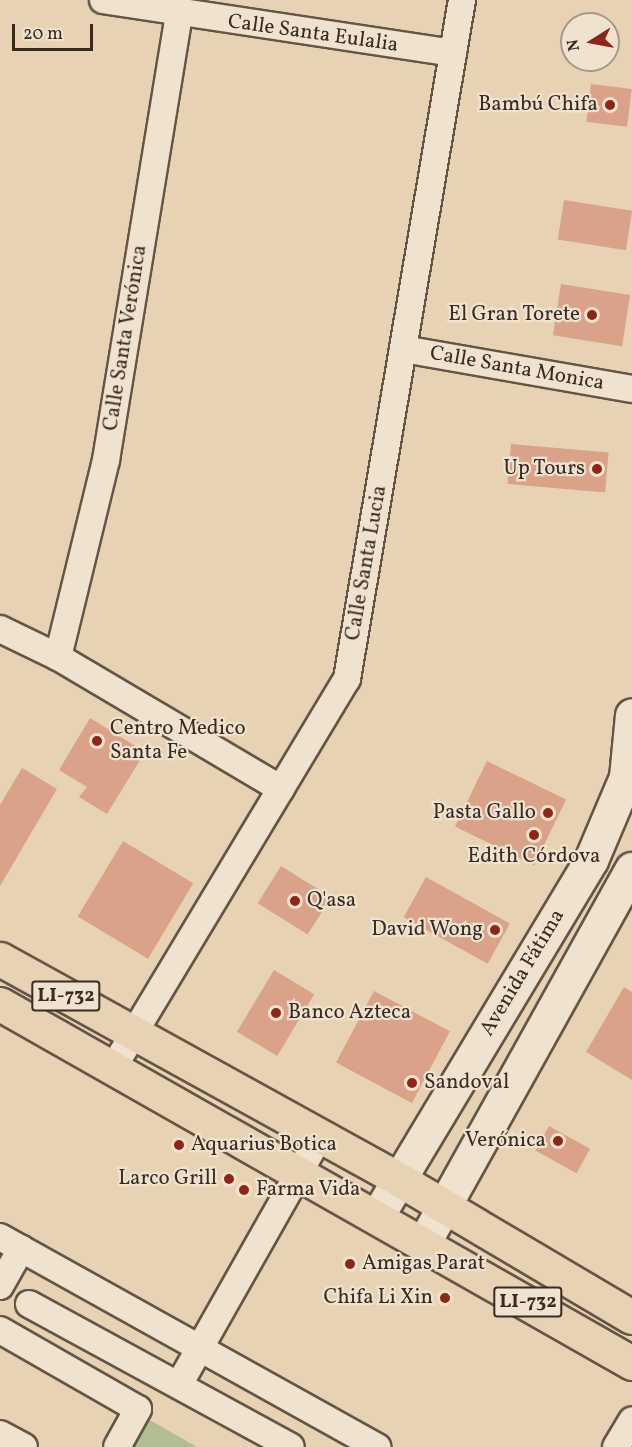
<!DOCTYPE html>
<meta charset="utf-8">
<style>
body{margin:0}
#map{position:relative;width:632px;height:1447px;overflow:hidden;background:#e7d3b4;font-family:Vollkorn,serif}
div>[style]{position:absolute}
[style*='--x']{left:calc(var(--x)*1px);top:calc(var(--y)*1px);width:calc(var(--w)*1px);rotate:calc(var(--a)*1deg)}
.green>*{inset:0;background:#b0be91}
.building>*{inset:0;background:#d9a289;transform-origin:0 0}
.roads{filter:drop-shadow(2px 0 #645546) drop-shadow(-2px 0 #645546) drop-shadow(0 2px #645546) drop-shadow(0 -2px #645546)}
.street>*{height:26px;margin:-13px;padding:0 13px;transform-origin:13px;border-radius:13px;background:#efe2ce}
.secondary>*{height:33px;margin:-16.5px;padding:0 16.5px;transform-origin:16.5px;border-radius:16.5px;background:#efe2ce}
.primary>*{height:33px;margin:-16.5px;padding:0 16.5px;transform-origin:16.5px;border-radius:16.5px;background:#e7d3b4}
.dots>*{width:16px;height:16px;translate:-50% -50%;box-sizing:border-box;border:3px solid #efe2ce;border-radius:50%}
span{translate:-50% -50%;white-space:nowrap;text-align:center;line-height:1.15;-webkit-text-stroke:4.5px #efe2ce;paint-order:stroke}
.shield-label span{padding:2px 4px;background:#efe2ce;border:2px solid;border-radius:4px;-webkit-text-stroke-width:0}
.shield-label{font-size:20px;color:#382b22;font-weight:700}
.street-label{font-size:21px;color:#382b22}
.poi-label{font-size:21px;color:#382b22}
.right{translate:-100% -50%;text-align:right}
.left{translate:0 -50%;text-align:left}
.north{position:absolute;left:560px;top:12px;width:60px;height:60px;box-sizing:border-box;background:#efe2ce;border:2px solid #a69989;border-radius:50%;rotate:259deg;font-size:16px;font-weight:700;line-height:24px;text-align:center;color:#382b22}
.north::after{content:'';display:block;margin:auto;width:21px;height:27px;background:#8f2418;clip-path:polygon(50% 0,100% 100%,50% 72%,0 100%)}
.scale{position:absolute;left:12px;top:24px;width:81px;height:27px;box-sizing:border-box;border:3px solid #382b22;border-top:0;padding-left:8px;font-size:18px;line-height:21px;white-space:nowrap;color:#382b22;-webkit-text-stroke:4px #efe2ce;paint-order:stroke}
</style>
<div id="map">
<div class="green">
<i style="clip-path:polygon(139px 1414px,197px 1447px,120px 1447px)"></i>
</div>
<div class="building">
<i style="left:591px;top:84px;width:41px;height:38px;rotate:7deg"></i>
<i style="left:564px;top:200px;width:69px;height:40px;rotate:9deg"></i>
<i style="left:561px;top:284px;width:70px;height:52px;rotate:9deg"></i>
<i style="left:511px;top:444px;width:98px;height:40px;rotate:5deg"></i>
<i style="clip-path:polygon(90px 718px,145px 752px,107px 814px,79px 797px,87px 787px,59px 770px)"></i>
<i style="left:487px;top:761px;width:88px;height:73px;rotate:26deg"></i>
<i style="clip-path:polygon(22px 768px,57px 789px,0 886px,0 805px)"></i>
<i style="left:123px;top:841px;width:82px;height:88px;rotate:31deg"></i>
<i style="left:281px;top:866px;width:59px;height:44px;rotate:32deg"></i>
<i style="left:426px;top:877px;width:96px;height:46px;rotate:29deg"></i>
<i style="left:274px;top:970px;width:47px;height:72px;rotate:31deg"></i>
<i style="clip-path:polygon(624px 987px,632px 992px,632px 1080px,586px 1052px)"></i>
<i style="left:374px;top:991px;width:86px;height:81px;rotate:28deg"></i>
<i style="left:549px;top:1126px;width:47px;height:28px;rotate:29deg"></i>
</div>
<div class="roads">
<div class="street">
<i style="--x:103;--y:0;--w:354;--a:8.6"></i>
<i style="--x:403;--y:349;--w:232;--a:9.9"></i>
<i style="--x:0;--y:629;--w:64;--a:25.8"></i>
<i style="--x:58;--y:657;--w:259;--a:30.6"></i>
<i style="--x:58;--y:657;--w:203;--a:-76.3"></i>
<i style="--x:106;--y:460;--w:451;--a:-80.7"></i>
<i style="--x:113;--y:1068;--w:454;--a:-59"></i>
<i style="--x:347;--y:679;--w:689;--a:-80.39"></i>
<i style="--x:0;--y:1237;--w:432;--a:29.1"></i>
<i style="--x:0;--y:1286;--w:43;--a:-60.4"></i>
<i style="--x:29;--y:1304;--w:298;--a:28.6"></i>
<i style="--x:0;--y:1330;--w:159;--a:29.8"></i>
<i style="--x:138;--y:1409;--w:43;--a:118.9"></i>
<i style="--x:180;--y:1383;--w:284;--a:-60.5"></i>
<i style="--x:0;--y:1434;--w:27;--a:28"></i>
<i style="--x:616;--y:1447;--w:31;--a:-59"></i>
</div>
<div class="secondary">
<i style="--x:377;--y:1216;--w:415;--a:-59"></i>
<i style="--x:591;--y:860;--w:90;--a:-67.1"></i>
<i style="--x:626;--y:777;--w:62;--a:-84.5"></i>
<i style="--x:424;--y:1242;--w:427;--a:-60.9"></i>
</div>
<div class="primary">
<i style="--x:0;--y:959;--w:457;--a:28.9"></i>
<i style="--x:400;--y:1180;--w:269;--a:30.6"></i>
<i style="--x:0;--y:1004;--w:727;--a:29.6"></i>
</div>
</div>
<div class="dots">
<i style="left:610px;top:105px;background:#8f2418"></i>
<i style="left:592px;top:315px;background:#8f2418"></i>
<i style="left:597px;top:469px;background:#8f2418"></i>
<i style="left:97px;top:741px;background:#8f2418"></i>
<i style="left:548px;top:813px;background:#8f2418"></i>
<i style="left:534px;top:835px;background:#8f2418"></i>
<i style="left:295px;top:901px;background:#8f2418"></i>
<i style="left:495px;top:930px;background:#8f2418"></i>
<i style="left:276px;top:1013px;background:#8f2418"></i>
<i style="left:412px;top:1083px;background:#8f2418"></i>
<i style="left:558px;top:1141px;background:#8f2418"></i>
<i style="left:179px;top:1145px;background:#8f2418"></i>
<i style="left:229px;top:1179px;background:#8f2418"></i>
<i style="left:244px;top:1190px;background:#8f2418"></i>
<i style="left:350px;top:1264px;background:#8f2418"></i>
<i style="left:445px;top:1298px;background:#8f2418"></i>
</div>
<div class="shield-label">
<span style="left:66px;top:996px">LI-732</span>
<span style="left:528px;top:1302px">LI-732</span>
</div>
<div class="street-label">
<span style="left:313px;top:34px;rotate:8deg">Calle Santa Eulalia</span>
<span style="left:126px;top:338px;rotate:-81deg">Calle Santa Verónica</span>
<span style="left:517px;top:369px;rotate:10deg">Calle Santa Monica</span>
<span style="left:367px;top:563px;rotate:-80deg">Calle Santa Lucia</span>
<span style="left:523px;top:973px;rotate:-59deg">Avenida Fátima</span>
</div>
<div class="poi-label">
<span class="right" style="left:598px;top:105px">Bambú Chifa</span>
<span class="right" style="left:580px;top:315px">El Gran Torete</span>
<span class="right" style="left:585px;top:469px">Up Tours</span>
<span class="left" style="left:110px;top:741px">Centro Medico<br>Santa Fe</span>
<span class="right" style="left:536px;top:813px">Pasta Gallo</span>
<span style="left:534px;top:857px">Edith Córdova</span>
<span class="left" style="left:307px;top:901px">Q'asa</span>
<span class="right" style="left:483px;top:930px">David Wong</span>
<span class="left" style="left:288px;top:1013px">Banco Azteca</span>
<span class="left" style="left:424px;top:1083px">Sandoval</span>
<span class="right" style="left:546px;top:1141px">Verónica</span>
<span class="left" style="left:191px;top:1145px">Aquarius Botica</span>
<span class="right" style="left:217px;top:1179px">Larco Grill</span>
<span class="left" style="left:256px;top:1190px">Farma Vida</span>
<span class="left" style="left:362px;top:1264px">Amigas Parat</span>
<span class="right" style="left:433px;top:1298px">Chifa Li Xin</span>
</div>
<div class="north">N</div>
<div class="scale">20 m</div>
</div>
